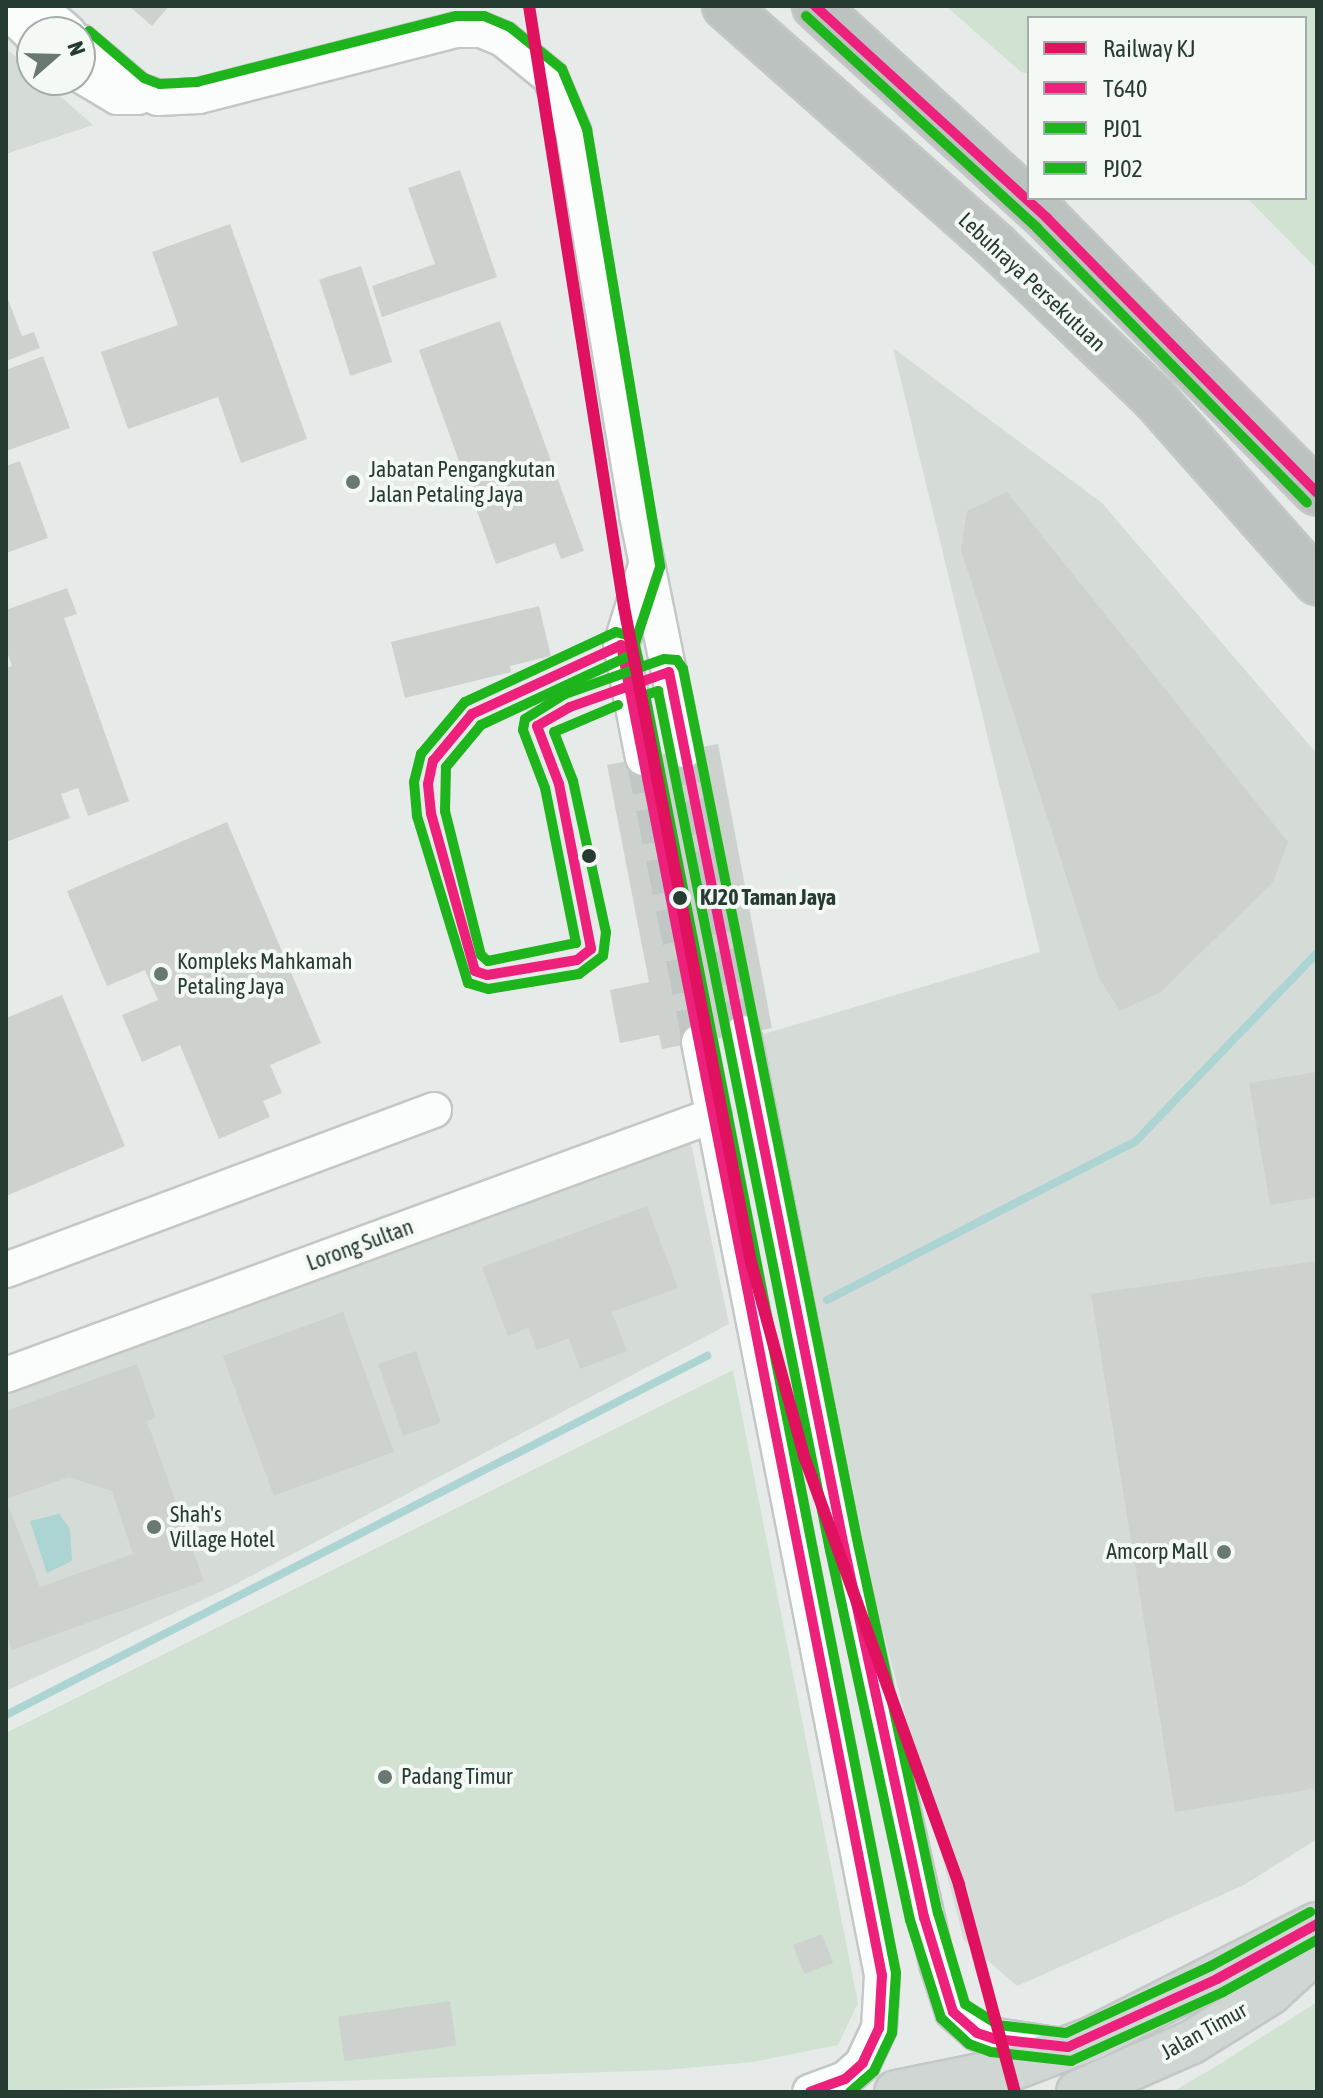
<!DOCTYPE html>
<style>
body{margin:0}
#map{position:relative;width:1323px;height:2098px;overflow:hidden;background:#e6eae8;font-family:"Asap Condensed",sans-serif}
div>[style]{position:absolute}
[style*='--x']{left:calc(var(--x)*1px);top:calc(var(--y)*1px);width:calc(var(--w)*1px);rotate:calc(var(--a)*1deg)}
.built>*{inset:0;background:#d5dbd7}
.green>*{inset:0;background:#d1e2d3}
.water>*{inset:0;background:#acd4d2}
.stream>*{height:8px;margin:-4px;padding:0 4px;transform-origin:4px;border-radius:4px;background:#acd4d2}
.building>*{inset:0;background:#cdd2cf;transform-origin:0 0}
.minor-tunnel>*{height:34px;margin-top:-17px;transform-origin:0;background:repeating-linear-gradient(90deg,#c0c7c4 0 34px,transparent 0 51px)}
.roads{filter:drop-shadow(2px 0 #c3c7c5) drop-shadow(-2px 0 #c3c7c5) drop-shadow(0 2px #c3c7c5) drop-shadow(0 -2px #c3c7c5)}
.minor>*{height:34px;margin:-17px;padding:0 17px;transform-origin:17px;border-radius:17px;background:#fbfcfc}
.major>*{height:42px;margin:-21px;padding:0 21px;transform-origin:21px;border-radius:21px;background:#cfd6d3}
.highway>*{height:44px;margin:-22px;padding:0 22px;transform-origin:22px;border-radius:22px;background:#bcc2bf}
.bus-1>*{height:10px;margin:-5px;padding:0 5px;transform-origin:5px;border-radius:5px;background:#ed207b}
.bus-2>*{height:10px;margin:-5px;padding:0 5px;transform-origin:5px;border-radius:5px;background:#1eb41b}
.bus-3>*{height:10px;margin:-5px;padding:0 5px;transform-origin:5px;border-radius:5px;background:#1eb41b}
.rail-1>*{height:12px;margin:-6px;padding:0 6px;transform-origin:6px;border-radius:6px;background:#e0115f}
.dots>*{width:22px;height:22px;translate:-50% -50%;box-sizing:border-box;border:4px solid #f5f9f6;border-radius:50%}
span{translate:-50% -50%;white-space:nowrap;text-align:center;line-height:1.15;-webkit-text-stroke:8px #f5f9f6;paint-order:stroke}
.street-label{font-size:22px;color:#263c32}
.poi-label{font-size:22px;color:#263c32}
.left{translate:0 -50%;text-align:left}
.right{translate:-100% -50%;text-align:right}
.stop-label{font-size:22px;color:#263c32;font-weight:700}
.frame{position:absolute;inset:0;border:8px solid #263c32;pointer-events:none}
.legend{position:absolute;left:1027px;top:16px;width:280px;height:184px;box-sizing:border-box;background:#f5f9f6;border:2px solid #a2ada8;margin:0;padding:10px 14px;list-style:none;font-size:24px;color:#263c32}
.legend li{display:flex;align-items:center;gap:16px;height:40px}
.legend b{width:40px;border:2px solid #a2ada8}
.north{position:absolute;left:16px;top:16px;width:80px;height:80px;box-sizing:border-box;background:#f5f9f6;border:2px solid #a2ada8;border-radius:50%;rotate:70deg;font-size:22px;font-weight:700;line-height:32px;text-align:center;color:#263c32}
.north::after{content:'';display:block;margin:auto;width:28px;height:36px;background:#697972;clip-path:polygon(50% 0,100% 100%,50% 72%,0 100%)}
</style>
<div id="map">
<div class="built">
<i style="clip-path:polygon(6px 48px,32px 71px,32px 80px,42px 80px,93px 125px,6px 154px)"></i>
<i style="clip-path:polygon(893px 348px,1102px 503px,1317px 754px,1317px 1839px,1244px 1885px,1017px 1986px,964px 1940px,848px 1497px,754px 1037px,1040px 952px)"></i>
<i style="clip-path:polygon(688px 1129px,729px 1324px,230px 1587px,6px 1691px,6px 1383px)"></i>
</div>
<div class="green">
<i style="clip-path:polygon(946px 6px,1317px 6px,1317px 269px,1247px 198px,1305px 198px,1305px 18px,1029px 18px,1029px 74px,1021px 72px)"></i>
<i style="clip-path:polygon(733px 1370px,858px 2003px,838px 2045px,753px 2062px,665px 2070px,6px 2092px,6px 1733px)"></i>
<i style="clip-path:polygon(1317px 2002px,1317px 2092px,1172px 2092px,1215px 2067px)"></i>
</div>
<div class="water">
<i style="clip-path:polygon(59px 1514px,70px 1529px,72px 1561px,47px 1573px,30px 1521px)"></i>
</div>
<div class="stream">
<i style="--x:827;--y:1300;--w:346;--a:-27.2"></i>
<i style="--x:1135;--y:1142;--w:262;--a:-46.1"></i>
<i style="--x:6;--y:1715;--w:788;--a:-27.12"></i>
</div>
<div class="building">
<i style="clip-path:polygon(129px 6px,169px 6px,152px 26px)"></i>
<i style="clip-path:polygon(460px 170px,497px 277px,382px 317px,372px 286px,435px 264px,408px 188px)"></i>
<i style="clip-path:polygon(230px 224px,307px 439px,241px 463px,218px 397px,128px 429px,101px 352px,178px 325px,152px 252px)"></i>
<i style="left:361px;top:266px;width:101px;height:44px;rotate:72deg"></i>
<i style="clip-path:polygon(6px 294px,22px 336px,34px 332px,40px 348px,6px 361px)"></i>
<i style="clip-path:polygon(500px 321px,584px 551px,561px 559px,555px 543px,496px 564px,419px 350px)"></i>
<i style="clip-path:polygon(43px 356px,70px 428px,6px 451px,6px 370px)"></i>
<i style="clip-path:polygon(20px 461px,48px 538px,6px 553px,6px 466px)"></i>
<i style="clip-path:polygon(1007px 492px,1288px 842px,1273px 882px,1161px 992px,1120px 1011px,1099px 978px,961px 550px,967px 511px)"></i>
<i style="clip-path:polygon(67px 588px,77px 614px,64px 618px,129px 801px,88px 816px,78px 788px,61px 794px,70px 818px,6px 842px,6px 668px,12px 666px,6px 649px,6px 610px)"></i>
<i style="clip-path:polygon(539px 606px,551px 656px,510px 666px,511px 672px,405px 698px,391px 642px)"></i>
<i style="clip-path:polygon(718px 744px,772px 1028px,662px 1049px,659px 1035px,620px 1043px,610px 990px,649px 982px,607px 765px)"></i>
<i style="clip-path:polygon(227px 822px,321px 1043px,270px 1065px,282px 1093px,263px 1101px,270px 1117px,219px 1139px,180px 1045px,142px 1062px,122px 1015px,158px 1000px,145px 970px,107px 986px,67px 891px)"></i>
<i style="clip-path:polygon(62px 995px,125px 1146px,6px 1196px,6px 1018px)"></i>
<i style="clip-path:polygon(1317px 1072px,1317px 1197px,1270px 1205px,1249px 1083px)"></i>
<i style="clip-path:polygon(647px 1206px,678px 1288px,612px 1312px,627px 1351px,580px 1369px,569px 1338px,537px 1350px,528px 1328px,508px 1336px,482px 1267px)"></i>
<i style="clip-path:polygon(1317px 1261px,1317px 1788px,1175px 1812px,1091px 1294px)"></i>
<i style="left:343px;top:1312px;width:149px;height:128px;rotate:70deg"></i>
<i style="left:416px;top:1351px;width:76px;height:40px;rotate:71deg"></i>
<i style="clip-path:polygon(137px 1364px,156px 1418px,147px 1421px,204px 1581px,12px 1650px,6px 1633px,6px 1500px,40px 1587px,133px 1554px,112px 1491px,69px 1477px,6px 1499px,6px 1411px)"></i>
<i style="left:822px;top:1934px;width:31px;height:31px;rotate:69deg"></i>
<i style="left:450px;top:2001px;width:45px;height:113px;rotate:82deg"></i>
</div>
<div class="minor-tunnel">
<i style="--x:685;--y:750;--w:289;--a:78.4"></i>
<i style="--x:643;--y:758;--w:289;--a:78.8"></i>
</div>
<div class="roads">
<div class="minor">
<i style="--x:38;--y:6;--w:40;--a:41"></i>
<i style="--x:6;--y:10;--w:36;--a:44"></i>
<i style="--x:80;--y:42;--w:75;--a:40.1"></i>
<i style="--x:137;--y:90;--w:22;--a:21"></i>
<i style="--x:158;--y:98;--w:41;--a:-2.8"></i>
<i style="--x:199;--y:96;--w:265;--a:-14.4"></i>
<i style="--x:456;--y:30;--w:25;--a:0"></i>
<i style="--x:481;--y:30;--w:24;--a:22"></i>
<i style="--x:503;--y:39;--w:60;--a:39"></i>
<i style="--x:550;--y:77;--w:59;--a:66.9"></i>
<i style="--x:573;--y:131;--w:389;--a:80.5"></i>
<i style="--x:637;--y:515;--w:240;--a:78.5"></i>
<i style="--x:80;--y:75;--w:43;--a:30.7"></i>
<i style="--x:117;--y:97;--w:21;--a:0"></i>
<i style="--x:643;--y:758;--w:115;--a:-101"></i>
<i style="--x:621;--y:645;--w:84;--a:-72.6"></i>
<i style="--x:743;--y:1033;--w:524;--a:78.88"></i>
<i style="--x:844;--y:1547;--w:429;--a:77.4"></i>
<i style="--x:938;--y:1966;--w:48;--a:71.9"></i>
<i style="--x:953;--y:2012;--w:32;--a:41"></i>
<i style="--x:977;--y:2033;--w:91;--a:8.8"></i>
<i style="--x:699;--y:1042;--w:951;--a:78.9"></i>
<i style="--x:882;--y:1975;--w:53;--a:93.2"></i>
<i style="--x:879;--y:2028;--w:38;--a:115"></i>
<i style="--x:863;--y:2063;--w:24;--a:138"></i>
<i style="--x:845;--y:2079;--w:37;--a:160"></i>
<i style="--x:6;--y:1270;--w:457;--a:-20.5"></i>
<i style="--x:6;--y:1375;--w:754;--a:-20.16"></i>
</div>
<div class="major">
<i style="--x:896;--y:2092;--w:120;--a:-11.5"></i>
<i style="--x:1014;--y:2068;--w:85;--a:-20.8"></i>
<i style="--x:1093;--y:2038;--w:251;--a:-27"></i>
<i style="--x:1078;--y:2092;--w:124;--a:-23.7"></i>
<i style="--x:1192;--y:2042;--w:92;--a:-32.1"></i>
<i style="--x:1270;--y:1993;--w:64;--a:-42.5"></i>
</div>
<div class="highway">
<i style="--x:725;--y:6;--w:362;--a:41.5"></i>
<i style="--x:996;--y:246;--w:219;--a:43.9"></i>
<i style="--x:1154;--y:398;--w:246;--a:48.5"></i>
<i style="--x:815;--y:6;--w:314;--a:42.4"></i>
<i style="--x:1047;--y:218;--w:385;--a:45.5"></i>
</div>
</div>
<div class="bus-1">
<i style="--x:815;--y:6;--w:314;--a:42.4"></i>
<i style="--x:1047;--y:218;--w:385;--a:45.5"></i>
<i style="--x:621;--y:645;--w:42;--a:79"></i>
<i style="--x:629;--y:686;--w:63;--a:160.4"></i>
<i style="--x:570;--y:707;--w:38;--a:150"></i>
<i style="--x:537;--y:726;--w:62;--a:69.2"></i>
<i style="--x:559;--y:784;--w:168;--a:79"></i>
<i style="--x:591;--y:949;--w:18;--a:142"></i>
<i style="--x:577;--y:960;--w:91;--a:170.5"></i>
<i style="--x:487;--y:975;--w:13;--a:-162"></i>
<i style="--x:475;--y:971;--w:164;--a:-105.6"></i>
<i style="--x:431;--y:813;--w:29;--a:-96"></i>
<i style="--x:428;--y:784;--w:24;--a:-78"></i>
<i style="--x:433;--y:761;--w:61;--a:-50.3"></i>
<i style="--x:472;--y:714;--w:164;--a:-24.8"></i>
<i style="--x:629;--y:686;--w:1314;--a:78.9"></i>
<i style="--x:882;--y:1975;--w:53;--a:93.2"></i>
<i style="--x:879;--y:2028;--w:38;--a:115"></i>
<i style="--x:863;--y:2063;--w:24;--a:138"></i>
<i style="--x:845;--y:2079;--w:37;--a:160"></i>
<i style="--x:629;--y:686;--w:42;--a:-19.3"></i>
<i style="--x:669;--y:672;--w:892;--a:78.69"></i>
<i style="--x:844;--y:1547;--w:379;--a:77.8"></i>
<i style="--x:924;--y:1917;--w:99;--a:73"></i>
<i style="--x:953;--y:2012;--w:32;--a:41"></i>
<i style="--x:977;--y:2033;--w:19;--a:18"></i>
<i style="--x:995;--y:2039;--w:73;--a:6.3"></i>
<i style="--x:1068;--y:2047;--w:164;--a:-24.5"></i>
<i style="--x:1217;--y:1979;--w:114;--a:-28.8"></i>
</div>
<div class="bus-2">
<i style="--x:806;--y:16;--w:314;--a:42.5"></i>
<i style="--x:1037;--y:228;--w:385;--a:45.5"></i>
<i style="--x:618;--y:705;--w:69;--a:157.1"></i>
<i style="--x:554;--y:732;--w:53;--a:68.8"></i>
<i style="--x:573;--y:781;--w:155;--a:77.7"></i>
<i style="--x:606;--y:932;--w:24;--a:97"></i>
<i style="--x:603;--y:956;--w:30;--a:143"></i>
<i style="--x:579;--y:974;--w:92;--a:170.6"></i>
<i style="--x:488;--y:989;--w:21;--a:-163"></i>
<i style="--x:468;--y:983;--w:175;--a:-107"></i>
<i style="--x:417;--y:816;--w:34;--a:-95"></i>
<i style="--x:414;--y:782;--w:29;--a:-76"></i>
<i style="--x:421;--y:754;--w:68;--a:-49.8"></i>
<i style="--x:465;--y:702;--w:166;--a:-24.9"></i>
<i style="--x:616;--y:632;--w:18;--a:16"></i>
<i style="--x:633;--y:637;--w:31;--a:77"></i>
<i style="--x:850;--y:2092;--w:32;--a:-41"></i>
<i style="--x:874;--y:2071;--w:42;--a:-64.7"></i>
<i style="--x:892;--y:2033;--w:60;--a:-86.2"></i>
<i style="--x:896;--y:1973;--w:1302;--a:-101.11"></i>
<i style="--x:645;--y:695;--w:14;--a:-17"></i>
<i style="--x:658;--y:691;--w:876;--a:78.68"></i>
<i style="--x:830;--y:1550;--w:379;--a:77.8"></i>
<i style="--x:910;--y:1920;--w:103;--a:72.4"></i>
<i style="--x:941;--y:2018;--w:38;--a:43"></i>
<i style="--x:969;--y:2044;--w:23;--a:20"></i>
<i style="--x:991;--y:2052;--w:81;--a:6.4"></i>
<i style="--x:1071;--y:2061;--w:167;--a:-24.4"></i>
<i style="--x:1223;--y:1992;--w:107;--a:-29"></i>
</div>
<div class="bus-3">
<i style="--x:89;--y:31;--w:72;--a:40.5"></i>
<i style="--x:144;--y:78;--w:17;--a:21"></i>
<i style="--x:160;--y:84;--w:37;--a:-3"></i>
<i style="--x:197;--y:82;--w:267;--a:-14.3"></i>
<i style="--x:456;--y:16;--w:28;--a:0"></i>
<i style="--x:484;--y:16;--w:28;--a:23"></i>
<i style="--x:510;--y:27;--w:67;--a:38.9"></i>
<i style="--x:562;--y:69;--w:65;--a:67.4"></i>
<i style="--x:587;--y:129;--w:444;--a:80.5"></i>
<i style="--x:660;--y:567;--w:93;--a:108.2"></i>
<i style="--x:631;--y:655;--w:166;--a:155"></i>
<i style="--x:481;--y:725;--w:55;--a:129.8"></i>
<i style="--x:446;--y:767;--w:44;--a:91.3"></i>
<i style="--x:445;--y:811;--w:148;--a:76"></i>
<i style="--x:481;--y:955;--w:9;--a:41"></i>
<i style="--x:488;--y:961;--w:90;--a:-11.6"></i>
<i style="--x:576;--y:943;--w:158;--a:-101.3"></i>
<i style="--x:545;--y:788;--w:62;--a:-110.8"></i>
<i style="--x:523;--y:730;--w:11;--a:-80"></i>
<i style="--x:525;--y:719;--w:47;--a:-32"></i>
<i style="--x:565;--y:694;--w:105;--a:-19.5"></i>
<i style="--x:664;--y:659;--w:13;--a:4"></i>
<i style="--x:677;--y:660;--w:11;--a:56"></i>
<i style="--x:683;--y:669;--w:892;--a:78.69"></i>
<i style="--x:858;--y:1544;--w:378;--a:77.8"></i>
<i style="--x:938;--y:1913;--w:95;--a:73.5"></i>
<i style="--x:965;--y:2004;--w:39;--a:32"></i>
<i style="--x:998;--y:2025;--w:68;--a:6.7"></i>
<i style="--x:1066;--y:2033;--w:160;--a:-24.8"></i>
<i style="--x:1211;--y:1966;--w:113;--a:-28.6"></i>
</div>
<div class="rail-1">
<i style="--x:529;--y:6;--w:608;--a:81.02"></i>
<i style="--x:624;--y:607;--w:667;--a:79.03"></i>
<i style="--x:751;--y:1262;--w:201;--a:74.7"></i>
<i style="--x:804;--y:1456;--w:456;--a:70.1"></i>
<i style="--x:959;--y:1885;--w:214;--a:74.9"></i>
</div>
<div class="dots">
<i style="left:353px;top:482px;background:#697972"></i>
<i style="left:589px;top:856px;background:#263c32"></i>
<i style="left:680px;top:898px;background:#263c32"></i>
<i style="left:161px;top:974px;background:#697972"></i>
<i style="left:154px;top:1527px;background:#697972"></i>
<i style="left:1224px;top:1552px;background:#697972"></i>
<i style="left:385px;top:1777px;background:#697972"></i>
</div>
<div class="street-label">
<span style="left:1032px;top:282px;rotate:43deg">Lebuhraya Persekutuan</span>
<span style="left:360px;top:1245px;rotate:-20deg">Lorong Sultan</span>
<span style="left:1204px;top:2031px;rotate:-29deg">Jalan Timur</span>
</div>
<div class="poi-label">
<span class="left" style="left:369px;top:482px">Jabatan Pengangkutan<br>Jalan Petaling Jaya</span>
<span class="left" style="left:177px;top:974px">Kompleks Mahkamah<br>Petaling Jaya</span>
<span class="left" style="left:170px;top:1527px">Shah's<br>Village Hotel</span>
<span class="right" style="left:1208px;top:1552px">Amcorp Mall</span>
<span class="left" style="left:401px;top:1777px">Padang Timur</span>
</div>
<div class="stop-label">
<span class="left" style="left:700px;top:898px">KJ20 Taman Jaya</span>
</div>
<div class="frame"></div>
<ul class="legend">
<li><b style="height:10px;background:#e0115f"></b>Railway KJ</li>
<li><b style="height:10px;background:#ed207b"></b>T640</li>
<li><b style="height:10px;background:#1eb41b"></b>PJ01</li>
<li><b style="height:10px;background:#1eb41b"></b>PJ02</li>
</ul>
<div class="north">N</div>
</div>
